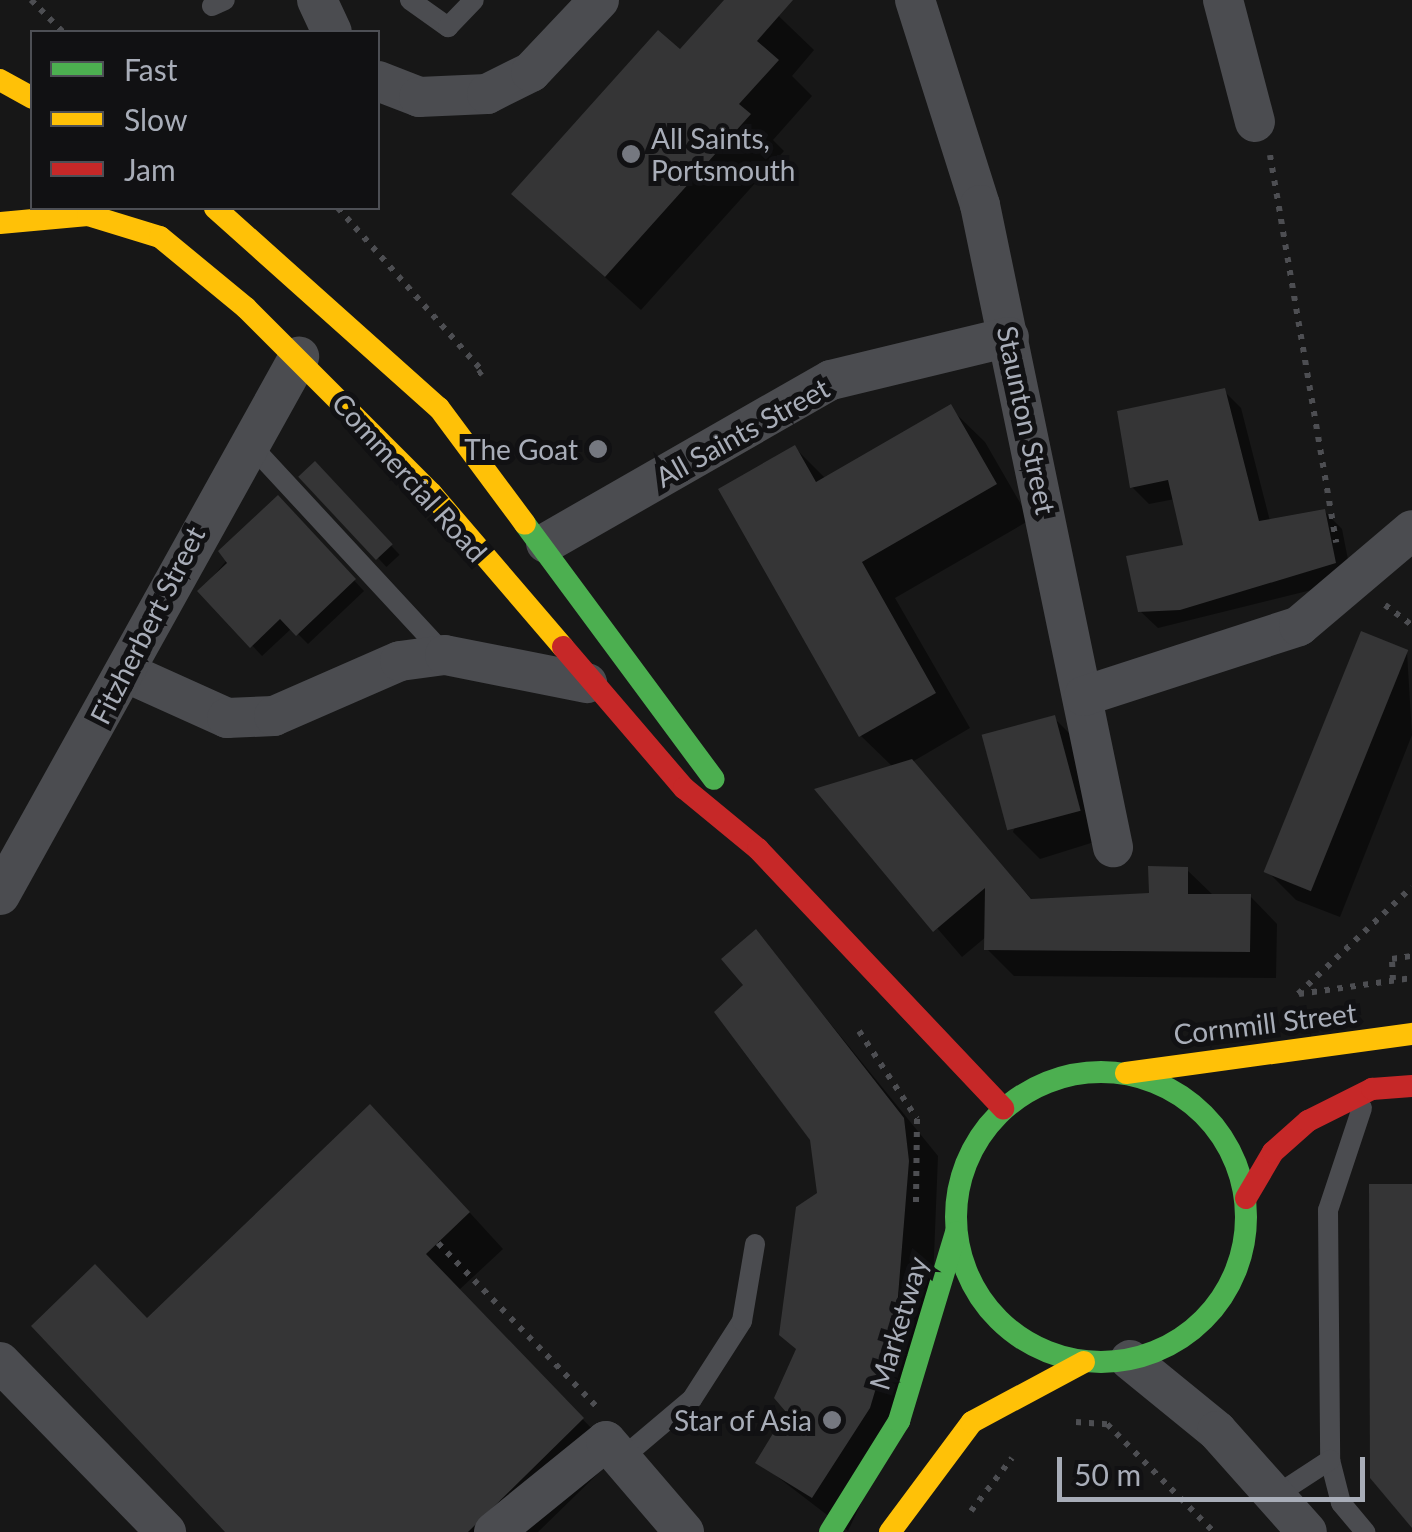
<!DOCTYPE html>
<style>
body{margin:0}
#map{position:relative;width:1412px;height:1532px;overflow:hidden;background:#171717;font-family:Lato,sans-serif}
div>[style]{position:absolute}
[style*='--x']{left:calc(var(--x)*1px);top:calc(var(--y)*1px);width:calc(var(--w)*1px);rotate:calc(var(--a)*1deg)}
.shadow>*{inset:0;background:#0007;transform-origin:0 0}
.building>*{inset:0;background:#353536;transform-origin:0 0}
.path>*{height:6px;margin-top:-3px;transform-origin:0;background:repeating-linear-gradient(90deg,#4d4e52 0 5px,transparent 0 13px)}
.lane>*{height:20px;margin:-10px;padding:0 10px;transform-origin:10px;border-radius:10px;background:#4b4c50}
.street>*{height:40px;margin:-20px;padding:0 20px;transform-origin:20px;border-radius:20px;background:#4b4c50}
.fast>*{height:22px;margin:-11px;padding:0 11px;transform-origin:11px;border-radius:11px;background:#4caf50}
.fast>.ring{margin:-11px;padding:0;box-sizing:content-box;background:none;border:22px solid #4caf50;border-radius:50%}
.slow>*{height:22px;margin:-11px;padding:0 11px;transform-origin:11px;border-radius:11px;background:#ffc107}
.jam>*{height:22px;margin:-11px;padding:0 11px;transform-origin:11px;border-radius:11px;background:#c62828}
.dots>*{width:28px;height:28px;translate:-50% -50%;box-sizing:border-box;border:5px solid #111113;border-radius:50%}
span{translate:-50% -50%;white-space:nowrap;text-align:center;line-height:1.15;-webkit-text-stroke:10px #111113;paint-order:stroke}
.poi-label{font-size:28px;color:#a8adb8}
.left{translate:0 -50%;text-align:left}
.right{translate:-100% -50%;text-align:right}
.street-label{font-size:28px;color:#a8adb8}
.legend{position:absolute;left:30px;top:30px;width:350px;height:180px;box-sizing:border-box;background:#111113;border:2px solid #4d4f55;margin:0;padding:12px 18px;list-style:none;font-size:30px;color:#a8adb8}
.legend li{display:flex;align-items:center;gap:20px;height:50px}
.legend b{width:50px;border:2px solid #4d4f55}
.scale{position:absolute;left:1057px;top:1457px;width:308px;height:45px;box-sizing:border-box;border:5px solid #a8adb8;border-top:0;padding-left:12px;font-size:30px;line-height:35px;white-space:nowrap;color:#a8adb8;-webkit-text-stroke:8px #111113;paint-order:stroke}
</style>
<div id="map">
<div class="shadow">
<i style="clip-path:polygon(728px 0,762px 0,814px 50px,792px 76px,812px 96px,773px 140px,784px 151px,641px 310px,514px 194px,680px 53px)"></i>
<i style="clip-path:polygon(1224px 391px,1241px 408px,1270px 521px,1325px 512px,1342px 529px,1352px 580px,1158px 628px,1140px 611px,1186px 546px,1175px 499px,1149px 504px,1132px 487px)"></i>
<i style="clip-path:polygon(950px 408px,985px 442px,1030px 520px,895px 598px,970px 728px,912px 762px,1034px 902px,1151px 896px,1186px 869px,1214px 896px,1250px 896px,1277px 924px,1276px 978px,1014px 976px,987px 949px,987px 936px,962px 957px,818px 790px,893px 767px,861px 736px,795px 448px,826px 479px)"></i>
<i style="left:315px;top:464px;width:124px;height:18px;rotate:47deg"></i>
<i style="clip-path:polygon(278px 499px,364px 591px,308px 644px,292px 628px,262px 656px,201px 591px)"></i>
<i style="clip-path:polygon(1407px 652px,1412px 735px,1340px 917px,1296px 900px,1269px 873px)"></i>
<i style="clip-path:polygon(1054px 718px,1081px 745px,1107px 838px,1040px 859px,1013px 832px)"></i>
<i style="clip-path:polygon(756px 932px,938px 1156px,930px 1357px,848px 1531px,758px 1462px,789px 1412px,819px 1194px,813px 1139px,747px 986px)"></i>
<i style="clip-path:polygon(405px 1142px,503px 1249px,459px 1290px,617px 1455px,538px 1532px,229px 1532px,148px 1321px)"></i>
</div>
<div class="building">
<i style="clip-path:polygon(724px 0,793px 0,757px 41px,779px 60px,739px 104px,751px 114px,605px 277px,511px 194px,658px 30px,680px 49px)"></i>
<i style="clip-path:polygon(1225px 388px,1259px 521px,1325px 509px,1336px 563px,1180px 610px,1138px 612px,1126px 556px,1183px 545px,1168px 480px,1130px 488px,1117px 411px)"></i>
<i style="clip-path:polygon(951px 404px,997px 484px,862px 562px,936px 693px,859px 737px,718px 489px,795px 445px,816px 482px)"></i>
<i style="left:315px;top:461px;width:114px;height:23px;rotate:47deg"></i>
<i style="clip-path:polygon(278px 495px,356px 579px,296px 636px,280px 619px,250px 648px,197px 591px,227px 563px,218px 551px)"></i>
<i style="left:1361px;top:631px;width:51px;height:260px;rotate:22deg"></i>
<i style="left:1055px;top:715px;width:99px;height:76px;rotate:75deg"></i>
<i style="clip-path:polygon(912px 759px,1031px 899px,1149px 893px,1148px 866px,1188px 867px,1188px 894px,1251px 894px,1250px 952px,984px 950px,985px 888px,933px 932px,814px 789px)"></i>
<i style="clip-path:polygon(756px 929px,904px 1118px,909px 1161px,896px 1321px,870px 1408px,812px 1498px,755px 1463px,786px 1412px,774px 1398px,796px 1349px,779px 1335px,796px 1207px,817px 1193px,810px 1140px,714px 1012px,743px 985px,721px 959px)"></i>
<i style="clip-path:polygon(370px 1104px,470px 1212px,426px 1254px,584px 1418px,468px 1532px,225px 1532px,31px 1326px,95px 1264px,147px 1318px)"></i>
<i style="clip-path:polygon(1369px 1184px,1412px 1184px,1412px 1528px,1370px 1478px)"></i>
</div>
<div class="path">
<i style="--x:31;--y:0;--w:45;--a:45"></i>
<i style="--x:1270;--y:155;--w:393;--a:80.3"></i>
<i style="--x:338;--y:208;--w:217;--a:48.5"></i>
<i style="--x:482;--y:371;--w:11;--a:139"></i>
<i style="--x:1385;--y:605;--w:34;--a:37"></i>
<i style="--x:1393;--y:980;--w:21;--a:-93"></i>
<i style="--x:1392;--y:959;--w:20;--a:-9"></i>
<i style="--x:1298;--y:994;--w:156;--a:-43.2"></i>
<i style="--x:1299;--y:994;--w:114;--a:-8.1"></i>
<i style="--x:859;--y:1031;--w:105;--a:56.6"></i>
<i style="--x:917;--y:1119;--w:87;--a:90.7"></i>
<i style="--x:438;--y:1243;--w:227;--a:45.9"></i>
<i style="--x:1076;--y:1422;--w:31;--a:4"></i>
<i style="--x:1107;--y:1424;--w:152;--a:45.3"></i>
<i style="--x:971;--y:1511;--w:67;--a:-52.3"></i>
</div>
<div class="lane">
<i style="--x:410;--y:0;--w:47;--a:35.4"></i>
<i style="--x:448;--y:27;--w:37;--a:-46"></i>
<i style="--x:212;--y:6;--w:14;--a:-25"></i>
<i style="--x:248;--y:442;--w:290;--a:47.2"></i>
<i style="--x:1362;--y:1108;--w:108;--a:108.4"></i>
<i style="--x:1328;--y:1210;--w:250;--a:89.5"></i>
<i style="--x:1330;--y:1460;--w:44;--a:75.7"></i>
<i style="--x:1341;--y:1503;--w:38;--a:50"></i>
<i style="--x:621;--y:1459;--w:93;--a:-40.2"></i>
<i style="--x:692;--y:1399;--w:93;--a:-57.3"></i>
<i style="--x:742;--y:1321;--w:78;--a:-80.4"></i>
<i style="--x:1275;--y:1496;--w:66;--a:-33.2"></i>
</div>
<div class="street">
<i style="--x:317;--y:0;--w:35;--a:65"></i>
<i style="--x:915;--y:0;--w:215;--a:72.4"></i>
<i style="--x:980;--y:205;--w:656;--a:78.3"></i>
<i style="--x:1223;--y:0;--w:126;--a:75.3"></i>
<i style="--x:378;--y:81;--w:44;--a:21.3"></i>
<i style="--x:419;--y:97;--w:68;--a:-2.5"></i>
<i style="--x:487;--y:94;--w:49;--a:-26.6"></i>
<i style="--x:531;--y:72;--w:99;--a:-46.6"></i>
<i style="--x:546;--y:543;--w:328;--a:-29.8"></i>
<i style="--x:831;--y:380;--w:183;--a:-13.6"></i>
<i style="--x:125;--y:672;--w:112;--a:24.3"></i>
<i style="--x:227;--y:718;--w:47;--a:-2.4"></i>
<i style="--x:274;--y:716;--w:137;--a:-23.6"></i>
<i style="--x:400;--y:661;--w:45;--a:-7.6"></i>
<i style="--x:445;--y:655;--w:145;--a:11.2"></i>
<i style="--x:1084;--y:696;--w:226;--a:-18"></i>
<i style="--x:1299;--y:626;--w:148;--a:-40.3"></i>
<i style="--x:0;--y:895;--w:616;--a:-60.94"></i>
<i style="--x:1130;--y:1360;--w:112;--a:39.2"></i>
<i style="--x:1217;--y:1431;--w:135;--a:48.3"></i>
<i style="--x:0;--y:1362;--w:238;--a:45.7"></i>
<i style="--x:494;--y:1532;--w:144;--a:-39.1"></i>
<i style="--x:606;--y:1441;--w:120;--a:49.4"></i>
</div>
<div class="fast">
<i style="--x:525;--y:524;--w:317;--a:53.5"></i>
<i class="ring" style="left:956px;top:1072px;width:268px;height:268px"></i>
<i style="--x:830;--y:1532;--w:131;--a:-58.1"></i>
<i style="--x:899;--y:1421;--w:197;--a:-73.2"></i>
</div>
<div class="slow">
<i style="--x:0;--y:80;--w:37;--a:29"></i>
<i style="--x:215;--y:208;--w:300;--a:41.8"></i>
<i style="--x:439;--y:408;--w:144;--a:53.4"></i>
<i style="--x:0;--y:223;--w:88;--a:-5.2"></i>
<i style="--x:88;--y:215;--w:75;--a:17"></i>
<i style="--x:160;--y:237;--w:112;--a:39.5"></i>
<i style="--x:246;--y:308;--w:262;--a:45"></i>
<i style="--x:431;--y:493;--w:203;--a:49.4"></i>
<i style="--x:1126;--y:1073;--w:289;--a:-7.8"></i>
<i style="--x:890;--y:1532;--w:137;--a:-53.3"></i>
<i style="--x:972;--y:1422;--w:127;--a:-28.2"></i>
</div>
<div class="jam">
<i style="--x:563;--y:647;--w:186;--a:49.4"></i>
<i style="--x:684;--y:788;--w:96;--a:39.5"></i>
<i style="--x:758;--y:849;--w:357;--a:46.6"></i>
<i style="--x:1246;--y:1198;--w:53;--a:-59.6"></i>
<i style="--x:1273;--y:1152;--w:47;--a:-41.5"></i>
<i style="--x:1308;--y:1121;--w:72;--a:-26.6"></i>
<i style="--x:1372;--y:1089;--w:40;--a:-4.3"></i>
</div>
<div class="dots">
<i style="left:631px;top:154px;background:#757880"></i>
<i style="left:598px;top:449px;background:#757880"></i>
<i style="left:832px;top:1420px;background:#757880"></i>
</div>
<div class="poi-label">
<span class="left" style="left:651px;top:154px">All Saints,<br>Portsmouth</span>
<span class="right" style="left:578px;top:449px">The Goat</span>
<span class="right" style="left:812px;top:1420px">Star of Asia</span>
</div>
<div class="street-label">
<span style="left:1027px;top:420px;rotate:78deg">Staunton Street</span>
<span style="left:742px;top:432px;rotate:-29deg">All Saints Street</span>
<span style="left:410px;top:477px;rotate:48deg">Commercial Road</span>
<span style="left:147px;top:625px;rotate:-63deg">Fitzherbert Street</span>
<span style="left:1265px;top:1023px;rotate:-7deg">Cornmill Street</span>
<span style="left:898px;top:1323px;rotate:-73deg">Marketway</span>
</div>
<ul class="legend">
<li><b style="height:12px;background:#4caf50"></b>Fast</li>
<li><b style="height:12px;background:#ffc107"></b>Slow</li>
<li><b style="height:12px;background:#c62828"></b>Jam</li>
</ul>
<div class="scale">50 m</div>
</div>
